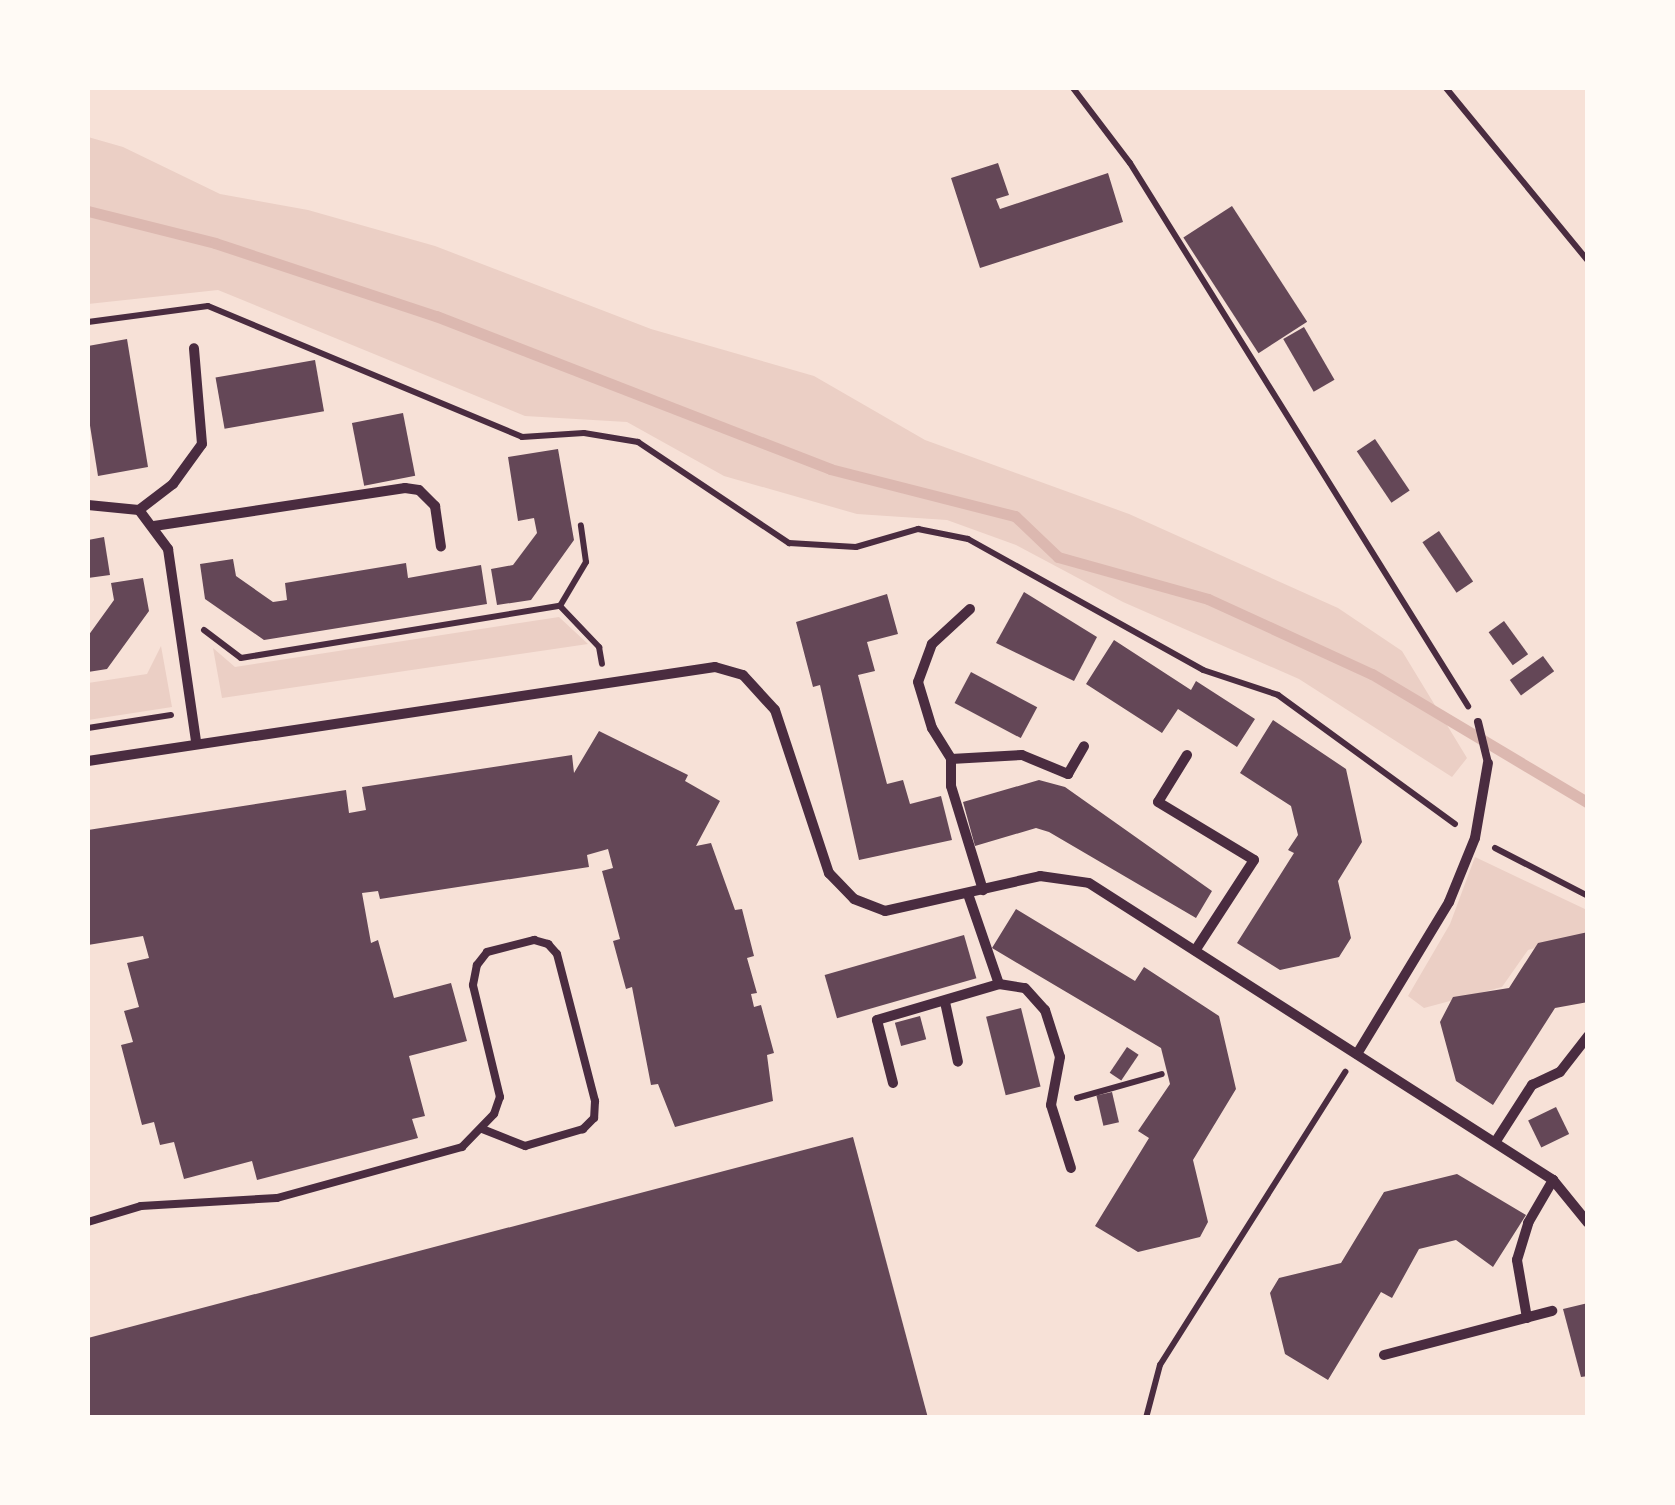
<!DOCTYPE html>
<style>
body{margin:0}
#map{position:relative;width:1675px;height:1505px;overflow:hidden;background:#f7e1d7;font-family:Signika,sans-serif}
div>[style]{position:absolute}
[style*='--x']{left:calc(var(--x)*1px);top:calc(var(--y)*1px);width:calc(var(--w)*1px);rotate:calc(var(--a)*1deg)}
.green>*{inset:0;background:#ebcfc5}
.stream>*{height:11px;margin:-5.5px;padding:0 5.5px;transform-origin:5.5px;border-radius:5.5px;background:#dcb8b0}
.building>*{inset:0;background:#644757;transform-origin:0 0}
.path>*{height:6px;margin:-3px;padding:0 3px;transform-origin:3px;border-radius:3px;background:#4a2c40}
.service>*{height:8px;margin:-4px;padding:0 4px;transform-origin:4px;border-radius:4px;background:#4a2c40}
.minor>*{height:10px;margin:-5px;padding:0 5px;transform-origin:5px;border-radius:5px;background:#4a2c40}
span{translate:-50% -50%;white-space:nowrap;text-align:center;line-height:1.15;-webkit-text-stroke:10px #fffaf5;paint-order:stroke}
.frame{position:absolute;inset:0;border:90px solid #fffaf5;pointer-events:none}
</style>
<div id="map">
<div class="green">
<i style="clip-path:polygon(88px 137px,123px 147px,220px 194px,308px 210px,435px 246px,651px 329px,814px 376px,925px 440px,1129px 514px,1338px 608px,1402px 651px,1467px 758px,1452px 777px,1299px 679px,1123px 602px,1016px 545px,947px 520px,857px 514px,724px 476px,627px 422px,525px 416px,218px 290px,88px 304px)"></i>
<i style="clip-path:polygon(559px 617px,588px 644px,222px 698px,213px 648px,235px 667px)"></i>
<i style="clip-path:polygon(161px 646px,172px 707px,88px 720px,88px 683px,147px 674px)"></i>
<i style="clip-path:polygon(1475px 857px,1587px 910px,1587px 933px,1528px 950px,1502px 987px,1424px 1008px,1408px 996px,1450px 924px)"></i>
</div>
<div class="stream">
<i style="--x:88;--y:211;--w:131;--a:14.1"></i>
<i style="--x:215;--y:243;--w:233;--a:18.3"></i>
<i style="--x:436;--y:316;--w:423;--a:21.2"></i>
<i style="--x:830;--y:469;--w:191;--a:14.3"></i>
<i style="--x:1015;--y:516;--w:59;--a:43.6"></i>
<i style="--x:1058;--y:557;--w:156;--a:15.6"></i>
<i style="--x:1208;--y:599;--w:180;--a:24.6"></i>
<i style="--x:1372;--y:674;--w:252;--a:30.8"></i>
</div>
<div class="building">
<i style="clip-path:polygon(998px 163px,1009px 195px,996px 199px,1000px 209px,1108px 173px,1123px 222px,980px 268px,951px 178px)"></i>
<i style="left:1232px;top:206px;width:138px;height:58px;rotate:57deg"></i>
<i style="left:1304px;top:327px;width:61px;height:24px;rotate:60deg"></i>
<i style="clip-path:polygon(127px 339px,148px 467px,98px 476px,88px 413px,88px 346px)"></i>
<i style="left:315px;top:360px;width:52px;height:101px;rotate:80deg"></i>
<i style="left:403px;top:413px;width:64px;height:52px;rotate:79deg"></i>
<i style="left:1375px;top:439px;width:62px;height:22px;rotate:56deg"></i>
<i style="clip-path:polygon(558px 449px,574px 540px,531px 600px,497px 605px,491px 569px,513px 565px,537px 533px,534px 518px,518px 521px,508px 457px)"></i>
<i style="left:1439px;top:531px;width:61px;height:20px;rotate:56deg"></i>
<i style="clip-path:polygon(104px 537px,110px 575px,88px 578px,88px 540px)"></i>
<i style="clip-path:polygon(233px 559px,236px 576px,273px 602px,287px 600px,285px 583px,406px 563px,408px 578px,481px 565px,487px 604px,264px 640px,205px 599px,200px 564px)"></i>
<i style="clip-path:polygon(143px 578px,149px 611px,107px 669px,88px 672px,88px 636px,114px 600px,111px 583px)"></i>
<i style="clip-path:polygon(1024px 592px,1097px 637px,1074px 681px,996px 643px)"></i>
<i style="clip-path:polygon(887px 594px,898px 634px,867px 642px,875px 671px,858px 675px,887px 784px,903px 780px,910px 804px,941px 796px,952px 840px,859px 860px,820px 685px,813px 687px,796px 622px)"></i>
<i style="left:1504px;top:621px;width:41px;height:19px;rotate:54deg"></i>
<i style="clip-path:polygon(1114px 640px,1191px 690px,1196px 681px,1255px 719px,1237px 747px,1178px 709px,1162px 733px,1086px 684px)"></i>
<i style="left:1543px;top:656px;width:19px;height:41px;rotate:54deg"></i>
<i style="left:971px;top:672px;width:75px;height:35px;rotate:28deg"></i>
<i style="clip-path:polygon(1273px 720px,1346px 769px,1362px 842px,1338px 881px,1351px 938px,1339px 957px,1280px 970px,1237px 943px,1294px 853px,1288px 850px,1298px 835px,1291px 806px,1240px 773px)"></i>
<i style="clip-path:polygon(599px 731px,688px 775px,685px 781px,720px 801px,696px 846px,711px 843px,735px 910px,742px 909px,754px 956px,747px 958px,757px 993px,751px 994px,754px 1007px,761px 1005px,774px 1053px,767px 1055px,773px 1101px,675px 1127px,658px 1084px,651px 1085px,632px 987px,626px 989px,613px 941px,620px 939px,602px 871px,613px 868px,608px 849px,587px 855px,589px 867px,380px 899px,378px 891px,362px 893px,371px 943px,378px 940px,394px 998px,451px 983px,467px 1041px,409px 1056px,425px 1116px,412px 1119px,418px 1138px,257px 1180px,252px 1161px,184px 1179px,174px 1142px,160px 1145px,154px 1122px,142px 1125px,121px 1045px,133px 1042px,124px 1011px,139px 1007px,127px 963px,149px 958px,143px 936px,88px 945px,88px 830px,346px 790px,349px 813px,366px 810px,362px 787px,572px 755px,574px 773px)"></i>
<i style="clip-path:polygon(1039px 780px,1065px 787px,1212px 891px,1196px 918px,1049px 832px,1036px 828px,975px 846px,963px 802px)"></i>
<i style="clip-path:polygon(1016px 909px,1135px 981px,1144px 967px,1219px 1016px,1236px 1089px,1193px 1160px,1208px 1222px,1200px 1237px,1138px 1252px,1095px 1226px,1149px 1138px,1138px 1131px,1170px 1084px,1161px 1048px,992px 948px)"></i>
<i style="clip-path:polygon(1588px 932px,1588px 1002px,1555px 1008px,1493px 1105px,1456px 1081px,1440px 1022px,1453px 997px,1509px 988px,1538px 943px)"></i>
<i style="left:964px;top:935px;width:45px;height:145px;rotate:74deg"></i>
<i style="left:1021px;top:1008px;width:81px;height:36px;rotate:76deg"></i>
<i style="left:920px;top:1016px;width:24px;height:26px;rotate:75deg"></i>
<i style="left:1127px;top:1047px;width:14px;height:31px;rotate:34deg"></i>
<i style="left:1112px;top:1092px;width:31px;height:16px;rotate:77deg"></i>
<i style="left:1556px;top:1107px;width:30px;height:31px;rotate:64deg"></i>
<i style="clip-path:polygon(853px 1137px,928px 1418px,88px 1418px,88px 1338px)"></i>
<i style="clip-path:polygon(1457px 1174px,1526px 1215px,1493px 1267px,1456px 1240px,1419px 1249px,1392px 1298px,1381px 1292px,1328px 1380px,1285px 1354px,1270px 1293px,1279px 1278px,1341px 1263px,1384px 1192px)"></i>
<i style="clip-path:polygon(1588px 1303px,1588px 1376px,1581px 1377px,1563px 1309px)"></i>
</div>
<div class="path">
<i style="--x:1073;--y:88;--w:94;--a:52.8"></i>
<i style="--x:1130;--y:163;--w:640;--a:58.1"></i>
<i style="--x:1446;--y:88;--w:224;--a:50.6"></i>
<i style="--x:88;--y:322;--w:121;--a:-7.6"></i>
<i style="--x:208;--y:306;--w:340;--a:22.6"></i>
<i style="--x:522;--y:437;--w:62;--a:-3.7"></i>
<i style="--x:584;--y:433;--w:55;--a:9.5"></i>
<i style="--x:638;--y:442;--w:182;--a:33.8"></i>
<i style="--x:789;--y:543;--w:67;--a:3.4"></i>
<i style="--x:856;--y:547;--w:65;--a:-16.2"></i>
<i style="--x:918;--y:529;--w:51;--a:11.3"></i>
<i style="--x:968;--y:539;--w:269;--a:29.1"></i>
<i style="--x:1203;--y:670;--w:79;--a:18.4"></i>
<i style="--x:1278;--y:695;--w:219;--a:36.1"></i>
<i style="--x:560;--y:606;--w:57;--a:46.4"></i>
<i style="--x:599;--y:647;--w:17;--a:80"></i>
<i style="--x:204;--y:630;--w:46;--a:37.1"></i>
<i style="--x:241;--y:658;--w:323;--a:-9.3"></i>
<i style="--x:560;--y:606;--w:51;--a:-59.4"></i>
<i style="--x:586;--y:562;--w:37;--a:-98"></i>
<i style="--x:88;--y:728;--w:84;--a:-8.9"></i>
<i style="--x:1495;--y:848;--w:105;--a:27.3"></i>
<i style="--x:1077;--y:1098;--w:88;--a:-15.8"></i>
<i style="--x:1146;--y:1418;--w:55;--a:-75.2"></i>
<i style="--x:1160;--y:1365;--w:347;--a:-57.7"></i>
</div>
<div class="service">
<i style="--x:1478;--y:722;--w:42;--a:76.3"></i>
<i style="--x:88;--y:1222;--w:55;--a:-16.8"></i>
<i style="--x:141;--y:1206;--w:136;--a:-3.4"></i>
<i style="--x:277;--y:1198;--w:192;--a:-15.4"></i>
<i style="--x:462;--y:1147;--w:46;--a:-45.9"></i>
<i style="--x:494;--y:1114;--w:18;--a:-71"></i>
<i style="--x:500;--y:1097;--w:115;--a:-103.6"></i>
<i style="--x:473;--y:985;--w:20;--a:-79"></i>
<i style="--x:477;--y:965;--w:16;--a:-52"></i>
<i style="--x:487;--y:952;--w:49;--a:-14.3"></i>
<i style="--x:534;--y:940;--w:15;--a:16"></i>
<i style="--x:548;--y:944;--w:13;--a:48"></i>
<i style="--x:557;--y:954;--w:152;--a:75.5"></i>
<i style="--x:595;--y:1101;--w:17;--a:93"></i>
<i style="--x:594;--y:1118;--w:16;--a:135"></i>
<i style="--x:583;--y:1129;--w:60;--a:163.7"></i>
<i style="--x:525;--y:1146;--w:46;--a:-158.4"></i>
</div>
<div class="minor">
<i style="--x:88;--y:505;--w:51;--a:5.6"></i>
<i style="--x:139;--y:510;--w:49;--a:53.4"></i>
<i style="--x:168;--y:549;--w:195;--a:81.7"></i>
<i style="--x:139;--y:510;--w:43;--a:-37.4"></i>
<i style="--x:173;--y:484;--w:49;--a:-54.1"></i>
<i style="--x:202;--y:444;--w:96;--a:-94.8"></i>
<i style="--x:154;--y:526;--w:254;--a:-8.6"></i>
<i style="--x:405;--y:488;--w:14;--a:8"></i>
<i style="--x:419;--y:490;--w:23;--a:45"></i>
<i style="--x:435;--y:506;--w:41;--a:81.7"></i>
<i style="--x:970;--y:609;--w:52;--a:137.4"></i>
<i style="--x:932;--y:644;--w:40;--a:110.2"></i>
<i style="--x:918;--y:682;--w:48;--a:73.1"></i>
<i style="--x:932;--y:728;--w:36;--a:58"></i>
<i style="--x:951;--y:759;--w:27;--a:90"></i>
<i style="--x:951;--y:786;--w:109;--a:72.9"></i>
<i style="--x:1187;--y:755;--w:55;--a:121.7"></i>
<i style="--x:1158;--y:802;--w:112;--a:31.1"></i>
<i style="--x:1254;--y:860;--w:108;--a:123"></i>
<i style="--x:951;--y:759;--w:71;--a:-3.2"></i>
<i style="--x:1022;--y:755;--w:50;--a:22.4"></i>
<i style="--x:1068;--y:774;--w:32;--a:-60"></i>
<i style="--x:88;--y:761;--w:634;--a:-8.53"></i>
<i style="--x:715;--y:667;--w:29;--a:16"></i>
<i style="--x:743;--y:675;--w:47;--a:47.6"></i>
<i style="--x:775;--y:710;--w:172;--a:71.7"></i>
<i style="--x:829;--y:873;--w:36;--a:46"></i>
<i style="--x:854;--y:899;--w:33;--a:21"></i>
<i style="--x:885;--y:911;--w:159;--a:-12.7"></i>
<i style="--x:1040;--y:876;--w:49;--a:8.1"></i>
<i style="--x:1089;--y:883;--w:551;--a:32.62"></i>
<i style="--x:1553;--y:1180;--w:55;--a:50.9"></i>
<i style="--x:968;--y:894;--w:95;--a:71"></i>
<i style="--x:999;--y:984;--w:26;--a:9"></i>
<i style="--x:1025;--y:988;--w:30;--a:48"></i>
<i style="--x:1045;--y:1010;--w:49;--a:72.3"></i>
<i style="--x:1060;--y:1057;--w:49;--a:100.6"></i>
<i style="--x:1051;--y:1105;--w:66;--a:72.4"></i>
<i style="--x:945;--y:1002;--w:61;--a:77.8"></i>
<i style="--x:1357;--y:1054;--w:178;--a:-58.8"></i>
<i style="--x:1449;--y:902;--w:69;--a:-67.9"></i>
<i style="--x:1475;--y:838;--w:76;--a:-80.2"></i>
<i style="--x:893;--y:1083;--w:65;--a:-104.3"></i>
<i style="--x:877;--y:1020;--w:127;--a:-16.4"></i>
<i style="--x:1496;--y:1141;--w:67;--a:-57.3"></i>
<i style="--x:1532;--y:1085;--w:31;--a:-25"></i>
<i style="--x:1560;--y:1072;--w:46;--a:-52.1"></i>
<i style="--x:1527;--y:1318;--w:59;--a:-99.8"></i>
<i style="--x:1517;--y:1260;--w:39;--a:-73"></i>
<i style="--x:1528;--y:1223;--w:50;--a:-59.8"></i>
<i style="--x:1384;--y:1355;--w:174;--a:-14.7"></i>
</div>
<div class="frame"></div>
</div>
